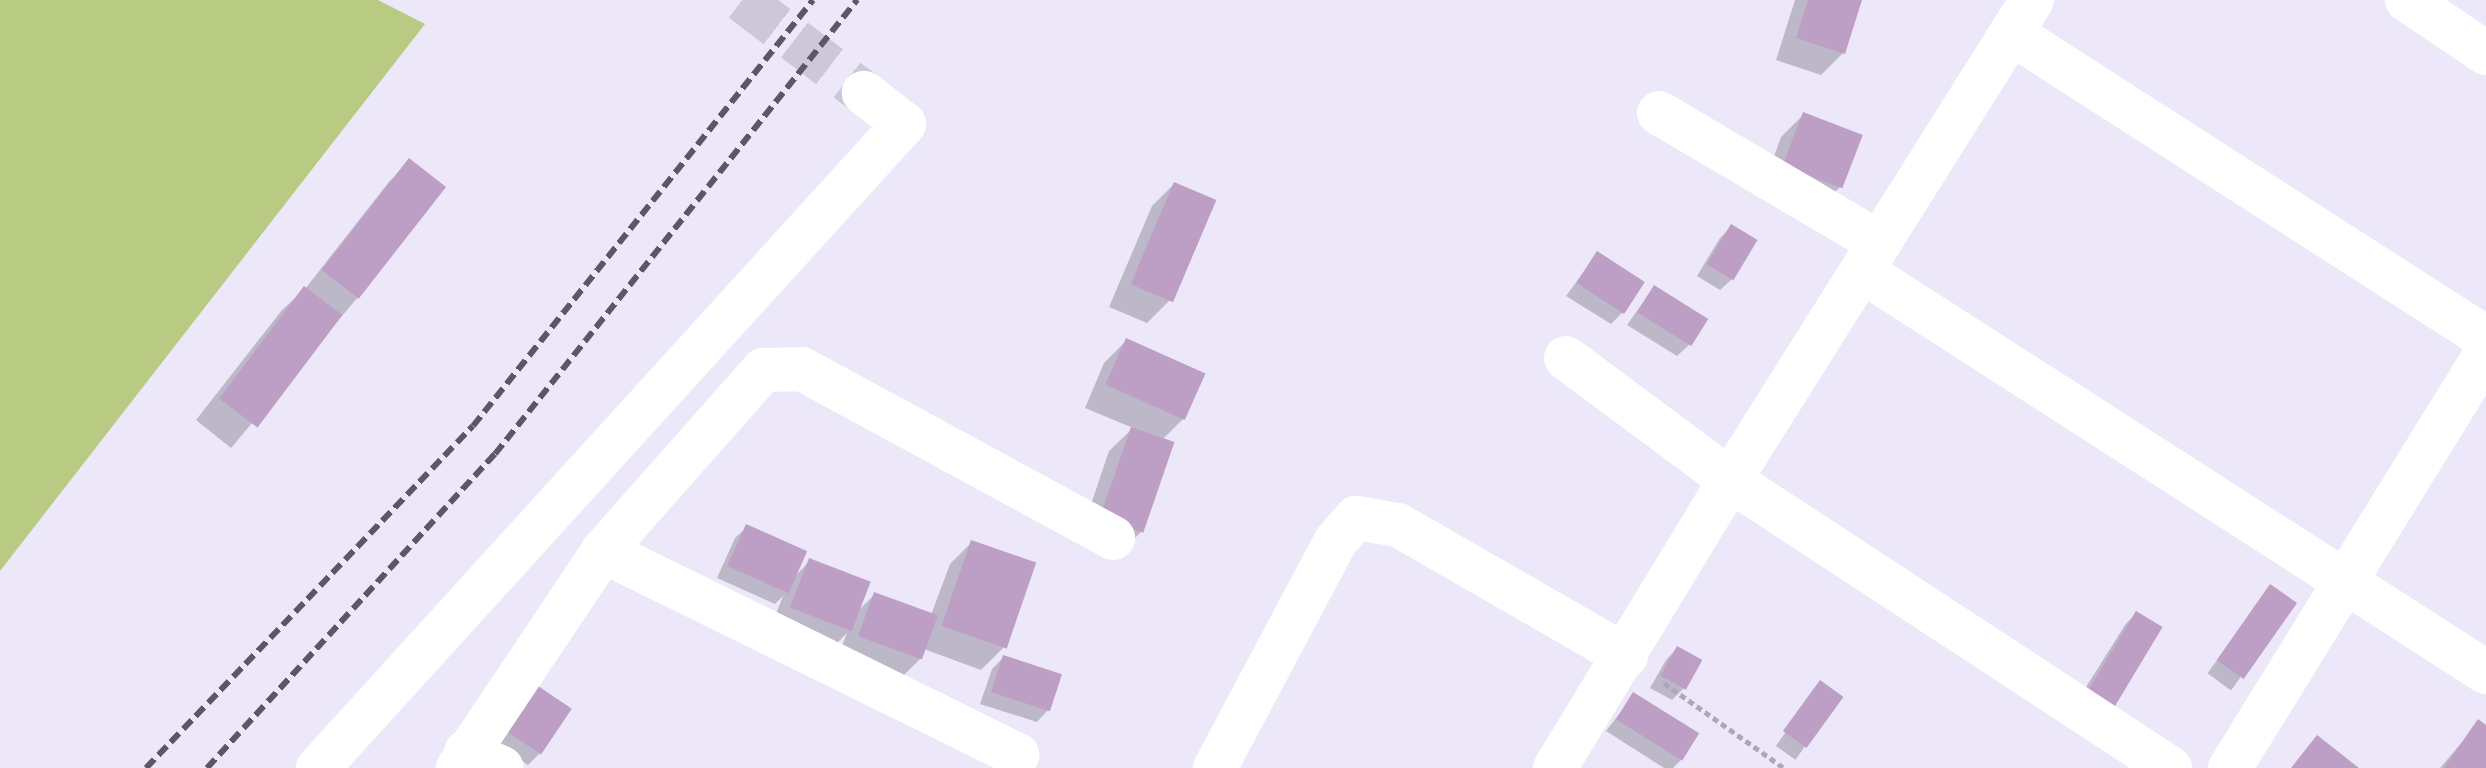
<!DOCTYPE html>
<style>
body{margin:0}
#map{position:relative;width:2486px;height:768px;overflow:hidden;background:#ede7fa;font-family:Helvetica,sans-serif}
div>[style]{position:absolute}
[style*='--x']{left:calc(var(--x)*1px);top:calc(var(--y)*1px);width:calc(var(--w)*1px);rotate:calc(var(--a)*1deg)}
.green>*{inset:0;background:#b9cb83}
.shadow>*{inset:0;background:#0003;transform-origin:0 0}
.building>*{inset:0;background:#bd9ec4;transform-origin:0 0}
.secondary-tunnel>*{height:44px;margin-top:-22px;transform-origin:0;background:repeating-linear-gradient(90deg,#cdc7da 0 44px,transparent 0 66px)}
.path>*{height:5px;margin-top:-2.5px;transform-origin:0;background:repeating-linear-gradient(90deg,#ada7b9 0 6px,transparent 0 10px)}
.street>*{height:44px;margin:-22px;padding:0 22px;transform-origin:22px;border-radius:22px;background:#fff}
.secondary>*{height:44px;margin:-22px;padding:0 22px;transform-origin:22px;border-radius:22px;background:#fff}
.rail>*{height:6px;margin-top:-3px;transform-origin:0;background:repeating-linear-gradient(90deg,#5c5667 0 12px,transparent 0 18px)}
span{translate:-50% -50%;white-space:nowrap;text-align:center;line-height:1.15;-webkit-text-stroke:6px #f8f8f8;paint-order:stroke}
</style>
<div id="map">
<div class="green">
<i style="clip-path:polygon(0 0,378px 0,425px 24px,0 571px)"></i>
</div>
<div class="shadow">
<i style="clip-path:polygon(1795px 0,1860px 0,1843px 53px,1821px 75px,1776px 60px)"></i>
<i style="clip-path:polygon(1803px 115px,1860px 136px,1841px 186px,1819px 208px,1763px 187px,1781px 137px)"></i>
<i style="clip-path:polygon(409px 161px,358px 297px,231px 448px,196px 420px,282px 310px,305px 289px,388px 183px)"></i>
<i style="clip-path:polygon(1174px 184px,1169px 301px,1147px 323px,1109px 307px,1152px 206px)"></i>
<i style="clip-path:polygon(1732px 226px,1732px 279px,1720px 290px,1697px 276px,1720px 238px)"></i>
<i style="clip-path:polygon(1597px 254px,1622px 313px,1611px 324px,1566px 296px)"></i>
<i style="clip-path:polygon(1654px 287px,1689px 345px,1677px 356px,1627px 325px)"></i>
<i style="clip-path:polygon(1126px 341px,1204px 374px,1184px 418px,1162px 440px,1142px 531px,1120px 553px,1079px 540px,1109px 451px,1133px 428px,1085px 408px,1104px 363px)"></i>
<i style="clip-path:polygon(747px 527px,793px 578px,810px 561px,857px 612px,875px 594px,931px 615px,950px 564px,972px 542px,1003px 648px,981px 670px,924px 649px,920px 659px,898px 681px,837px 658px,847px 633px,829px 651px,770px 629px,783px 596px,775px 604px,717px 578px,735px 538px)"></i>
<i style="left:2271px;top:586px;width:29px;height:108px;rotate:36deg"></i>
<i style="clip-path:polygon(2136px 613px,2160px 628px,2076px 703px,2125px 625px)"></i>
<i style="clip-path:polygon(1677px 648px,1683px 689px,1672px 700px,1650px 688px,1666px 660px)"></i>
<i style="clip-path:polygon(1003px 658px,1048px 710px,1037px 722px,980px 704px,992px 669px)"></i>
<i style="left:1820px;top:683px;width:24px;height:77px;rotate:35deg"></i>
<i style="clip-path:polygon(1634px 695px,1681px 760px,1673px 768px,1664px 768px,1606px 731px)"></i>
<i style="clip-path:polygon(521px 696px,540px 753px,528px 765px,491px 740px)"></i>
<i style="clip-path:polygon(2479px 722px,2486px 727px,2486px 768px,2440px 768px)"></i>
</div>
<div class="building">
<i style="clip-path:polygon(1808px 0,1862px 0,1845px 54px,1796px 38px)"></i>
<i style="left:1803px;top:112px;width:64px;height:57px;rotate:21deg"></i>
<i style="left:409px;top:158px;width:47px;height:142px;rotate:38deg"></i>
<i style="left:1174px;top:182px;width:46px;height:111px;rotate:23deg"></i>
<i style="left:1731px;top:224px;width:31px;height:47px;rotate:31deg"></i>
<i style="left:1597px;top:251px;width:57px;height:38px;rotate:33deg"></i>
<i style="left:1654px;top:285px;width:64px;height:32px;rotate:32deg"></i>
<i style="left:304px;top:286px;width:48px;height:141px;rotate:37deg"></i>
<i style="left:1126px;top:338px;width:87px;height:51px;rotate:24deg"></i>
<i style="left:1131px;top:427px;width:46px;height:96px;rotate:19deg"></i>
<i style="left:746px;top:524px;width:67px;height:46px;rotate:24deg"></i>
<i style="left:971px;top:540px;width:69px;height:91px;rotate:19deg"></i>
<i style="left:809px;top:558px;width:66px;height:53px;rotate:21deg"></i>
<i style="left:2270px;top:584px;width:33px;height:93px;rotate:35deg"></i>
<i style="left:874px;top:592px;width:68px;height:47px;rotate:20deg"></i>
<i style="left:2136px;top:611px;width:31px;height:94px;rotate:31deg"></i>
<i style="left:1677px;top:646px;width:29px;height:34px;rotate:29deg"></i>
<i style="left:1003px;top:655px;width:62px;height:39px;rotate:18deg"></i>
<i style="left:1820px;top:680px;width:29px;height:63px;rotate:36deg"></i>
<i style="left:532px;top:682px;width:48px;height:55px;rotate:34deg"></i>
<i style="left:1633px;top:692px;width:78px;height:32px;rotate:32deg"></i>
<i style="clip-path:polygon(2478px 719px,2486px 725px,2486px 768px,2444px 768px)"></i>
<i style="clip-path:polygon(2317px 735px,2359px 768px,2291px 768px)"></i>
</div>
<div class="secondary-tunnel">
<i style="--x:742;--y:0;--w:153;--a:37.3"></i>
</div>
<div class="path">
<i style="--x:1664;--y:683;--w:147;--a:35.3"></i>
</div>
<div class="street">
<i style="--x:2407;--y:0;--w:95;--a:33.9"></i>
<i style="--x:2011;--y:33;--w:564;--a:32.7"></i>
<i style="--x:1659;--y:113;--w:256;--a:30.5"></i>
<i style="--x:1862;--y:271;--w:742;--a:32.73"></i>
<i style="--x:1566;--y:358;--w:204;--a:36.6"></i>
<i style="--x:1730;--y:480;--w:526;--a:33.21"></i>
<i style="--x:603;--y:551;--w:462;--a:26.2"></i>
<i style="--x:466;--y:752;--w:39;--a:24"></i>
<i style="--x:458;--y:768;--w:261;--a:-56.2"></i>
<i style="--x:603;--y:551;--w:242;--a:-48.5"></i>
<i style="--x:763;--y:370;--w:39;--a:-1"></i>
<i style="--x:802;--y:369;--w:354;--a:28.5"></i>
<i style="--x:1215;--y:768;--w:256;--a:-62"></i>
<i style="--x:1335;--y:542;--w:32;--a:-49"></i>
<i style="--x:1356;--y:518;--w:43;--a:9.5"></i>
<i style="--x:1398;--y:525;--w:263;--a:29.9"></i>
<i style="--x:1555;--y:768;--w:337;--a:-58.7"></i>
<i style="--x:1730;--y:480;--w:567;--a:-57.82"></i>
<i style="--x:2230;--y:768;--w:488;--a:-58.3"></i>
</div>
<div class="secondary">
<i style="--x:318;--y:768;--w:871;--a:-47.7"></i>
<i style="--x:904;--y:124;--w:51;--a:-142.2"></i>
</div>
<div class="rail">
<i style="--x:146;--y:768;--w:473;--a:-46.3"></i>
<i style="--x:473;--y:426;--w:545;--a:-51.41"></i>
<i style="--x:207;--y:768;--w:426;--a:-47.5"></i>
<i style="--x:495;--y:454;--w:581;--a:-51.43"></i>
</div>
</div>
